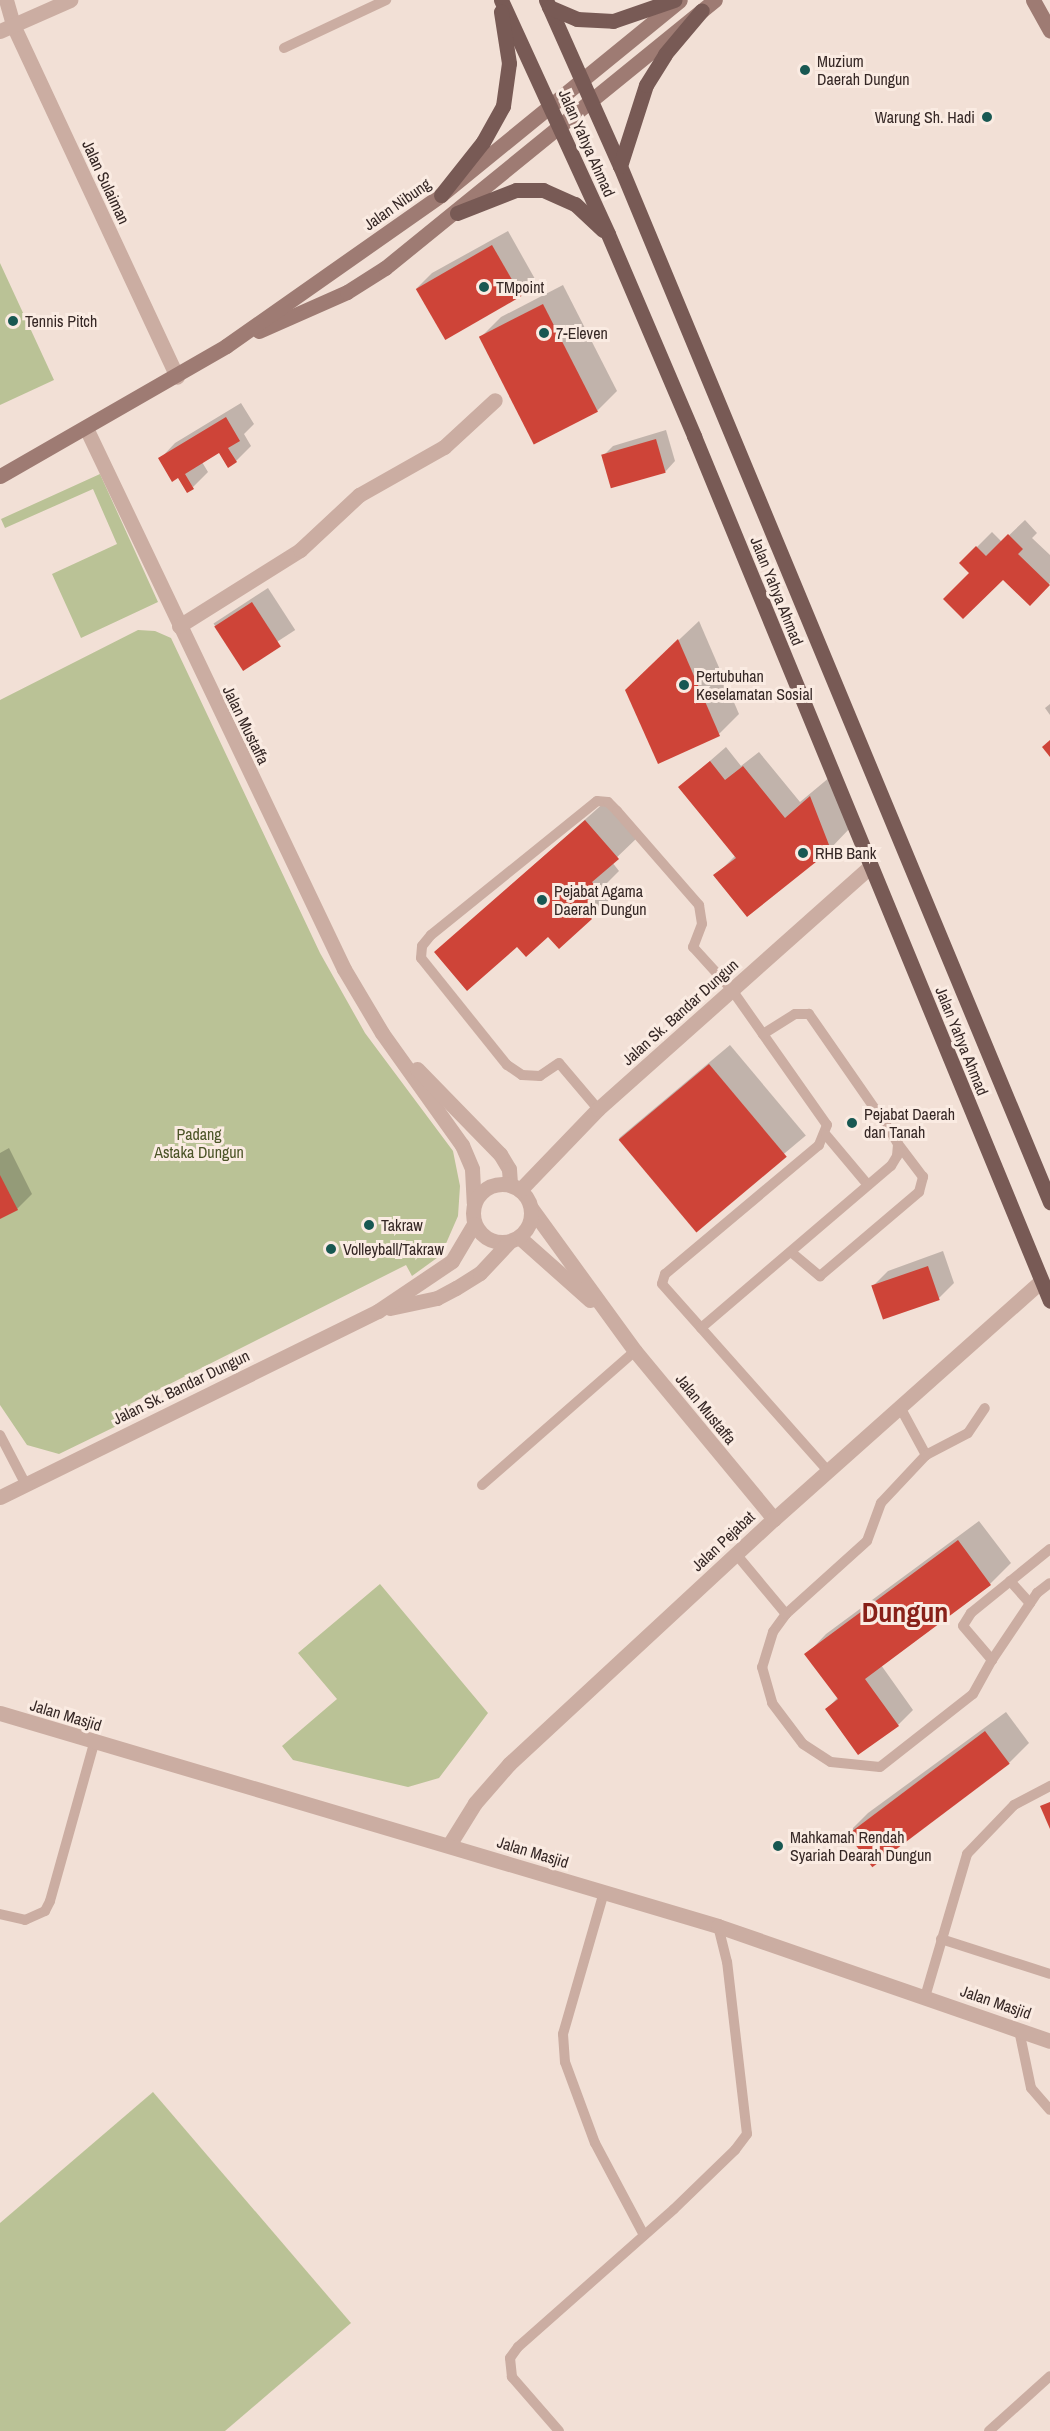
<!DOCTYPE html>
<style>
body{margin:0}
#map{position:relative;width:1050px;height:2431px;overflow:hidden;background:#f2e0d6;font-family:"Archivo Narrow",sans-serif}
div>[style]{position:absolute}
[style*='--x']{left:calc(var(--x)*1px);top:calc(var(--y)*1px);width:calc(var(--w)*1px);rotate:calc(var(--a)*1deg)}
.green>*{inset:0;background:#bac296}
.shadow>*{inset:0;background:#0003;transform-origin:0 0}
.building>*{inset:0;background:#ce4438;transform-origin:0 0}
.service>*{height:10px;margin:-5px;padding:0 5px;transform-origin:5px;border-radius:5px;background:#cbada2}
.minor>*{height:15px;margin:-7.5px;padding:0 7.5px;transform-origin:7.5px;border-radius:7.5px;background:#cbada2}
.tertiary>*{height:15px;margin:-7.5px;padding:0 7.5px;transform-origin:7.5px;border-radius:7.5px;background:#cbada2}
.tertiary>.ring{margin:-7.5px;padding:0;box-sizing:content-box;background:none;border:15px solid #cbada2;border-radius:50%}
.secondary>*{height:15px;margin:-7.5px;padding:0 7.5px;transform-origin:7.5px;border-radius:7.5px;background:#9e7b73}
.primary>*{height:15px;margin:-7.5px;padding:0 7.5px;transform-origin:7.5px;border-radius:7.5px;background:#785a55}
.dots>*{width:16px;height:16px;translate:-50% -50%;box-sizing:border-box;border:3px solid #faebe2;border-radius:50%}
span{translate:-50% -50%;white-space:nowrap;text-align:center;line-height:1.15;-webkit-text-stroke:6px #faebe2;paint-order:stroke}
.poi-label{font-size:16px;color:#352725}
.left{translate:0 -50%;text-align:left}
.right{translate:-100% -50%;text-align:right}
.street-label{font-size:16px;color:#352725}
.park-label{font-size:16px;color:#4b5427}
.town-label{font-size:28px;color:#882119;font-weight:700}
</style>
<div id="map">
<div class="green">
<i style="clip-path:polygon(0 263px,54px 380px,0 405px)"></i>
<i style="clip-path:polygon(100px 474px,158px 602px,81px 638px,52px 574px,117px 544px,93px 489px,5px 528px,1px 519px)"></i>
<i style="clip-path:polygon(138px 630px,155px 631px,171px 638px,320px 953px,365px 1033px,453px 1151px,460px 1186px,458px 1216px,441px 1255px,412px 1276px,406px 1265px,130px 1404px,135px 1417px,59px 1454px,27px 1445px,0 1405px,0 700px)"></i>
<i style="clip-path:polygon(380px 1584px,488px 1713px,439px 1778px,408px 1787px,293px 1760px,282px 1746px,337px 1699px,298px 1653px)"></i>
<i style="clip-path:polygon(153px 2092px,351px 2323px,225px 2431px,0 2431px,0 2223px)"></i>
</div>
<div class="shadow">
<i style="clip-path:polygon(508px 231px,535px 279px,520px 294px,417px 288px,432px 273px)"></i>
<i style="clip-path:polygon(563px 285px,617px 391px,597px 411px,481px 337px,501px 317px)"></i>
<i style="clip-path:polygon(241px 403px,254px 424px,244px 434px,251px 446px,236px 461px,220px 451px,202px 462px,208px 472px,193px 487px,160px 459px,175px 443px)"></i>
<i style="clip-path:polygon(666px 430px,675px 461px,665px 472px,603px 456px,613px 446px)"></i>
<i style="clip-path:polygon(1025px 520px,1037px 533px,1032px 538px,1050px 555px,1050px 583px,1030px 604px,1003px 578px,971px 573px,961px 563px,992px 532px,1002px 542px)"></i>
<i style="left:268px;top:588px;width:50px;height:65px;rotate:57deg"></i>
<i style="clip-path:polygon(699px 621px,739px 714px,719px 734px,647px 670px)"></i>
<i style="clip-path:polygon(1050px 704px,1050px 715px,1045px 708px)"></i>
<i style="clip-path:polygon(726px 747px,741px 766px,759px 752px,800px 802px,830px 777px,850px 828px,830px 849px,716px 875px,736px 855px,680px 787px)"></i>
<i style="clip-path:polygon(606px 801px,638px 837px,612px 862px,619px 871px,602px 888px,611px 898px,591px 918px,518px 945px,436px 952px)"></i>
<i style="left:730px;top:1045px;width:118px;height:145px;rotate:50deg"></i>
<i style="clip-path:polygon(9px 1148px,32px 1194px,17px 1209px,0 1218px,0 1153px)"></i>
<i style="clip-path:polygon(943px 1251px,954px 1283px,939px 1298px,873px 1286px,888px 1271px)"></i>
<i style="clip-path:polygon(979px 1521px,1011px 1563px,990px 1584px,881px 1665px,913px 1710px,898px 1725px,827px 1709px,838px 1697px,806px 1655px,826px 1634px)"></i>
<i style="clip-path:polygon(1006px 1712px,1029px 1743px,1009px 1763px,848px 1833px,868px 1813px)"></i>
</div>
<div class="building">
<i style="left:492px;top:245px;width:59px;height:88px;rotate:60deg"></i>
<i style="left:543px;top:304px;width:121px;height:72px;rotate:63deg"></i>
<i style="clip-path:polygon(226px 417px,240px 441px,228px 448px,237px 462px,228px 468px,219px 453px,185px 474px,194px 489px,187px 493px,178px 478px,172px 482px,158px 458px)"></i>
<i style="left:656px;top:439px;width:35px;height:57px;rotate:74deg"></i>
<i style="clip-path:polygon(1008px 534px,1023px 549px,1018px 554px,1050px 585px,1030px 606px,1003px 580px,963px 619px,943px 599px,969px 573px,959px 563px,976px 546px,986px 556px)"></i>
<i style="left:252px;top:602px;width:53px;height:45px;rotate:57deg"></i>
<i style="clip-path:polygon(678px 639px,720px 736px,658px 764px,625px 690px)"></i>
<i style="clip-path:polygon(1050px 740px,1050px 757px,1042px 747px)"></i>
<i style="clip-path:polygon(710px 761px,725px 780px,743px 766px,785px 818px,810px 796px,831px 850px,747px 917px,713px 875px,736px 858px,678px 787px)"></i>
<i style="clip-path:polygon(585px 820px,619px 859px,592px 882px,600px 892px,582px 908px,592px 919px,559px 949px,548px 937px,526px 957px,517px 947px,467px 991px,434px 952px)"></i>
<i style="left:709px;top:1064px;width:121px;height:118px;rotate:50deg"></i>
<i style="clip-path:polygon(0 1175px,18px 1210px,0 1219px)"></i>
<i style="left:928px;top:1266px;width:36px;height:60px;rotate:71deg"></i>
<i style="clip-path:polygon(958px 1540px,991px 1585px,865px 1679px,899px 1726px,858px 1755px,825px 1709px,838px 1699px,804px 1654px)"></i>
<i style="left:985px;top:1731px;width:41px;height:172px;rotate:53deg"></i>
<i style="clip-path:polygon(1050px 1802px,1050px 1829px,1040px 1806px)"></i>
</div>
<div class="service">
<i style="--x:284;--y:48;--w:113;--a:-25.2"></i>
<i style="--x:598;--y:1109;--w:60;--a:-130.3"></i>
<i style="--x:559;--y:1063;--w:23;--a:146"></i>
<i style="--x:540;--y:1076;--w:18;--a:-177"></i>
<i style="--x:522;--y:1075;--w:18;--a:-146"></i>
<i style="--x:507;--y:1065;--w:137;--a:-128.8"></i>
<i style="--x:421;--y:958;--w:12;--a:-85"></i>
<i style="--x:422;--y:946;--w:14;--a:-51"></i>
<i style="--x:431;--y:935;--w:213;--a:-38.9"></i>
<i style="--x:597;--y:801;--w:11;--a:5"></i>
<i style="--x:608;--y:802;--w:13;--a:45"></i>
<i style="--x:617;--y:811;--w:125;--a:48.9"></i>
<i style="--x:699;--y:905;--w:19;--a:81"></i>
<i style="--x:702;--y:924;--w:25;--a:111"></i>
<i style="--x:693;--y:947;--w:58;--a:47.8"></i>
<i style="--x:732;--y:990;--w:165;--a:54.9"></i>
<i style="--x:827;--y:1125;--w:22;--a:112"></i>
<i style="--x:819;--y:1145;--w:201;--a:140"></i>
<i style="--x:665;--y:1274;--w:10;--a:107"></i>
<i style="--x:662;--y:1284;--w:250;--a:48.4"></i>
<i style="--x:826;--y:1135;--w:65;--a:50"></i>
<i style="--x:791;--y:1252;--w:38;--a:40"></i>
<i style="--x:820;--y:1276;--w:130;--a:-40.3"></i>
<i style="--x:919;--y:1192;--w:16;--a:-75"></i>
<i style="--x:923;--y:1177;--w:41;--a:-127.1"></i>
<i style="--x:701;--y:1328;--w:250;--a:-40.5"></i>
<i style="--x:891;--y:1166;--w:12;--a:-59"></i>
<i style="--x:897;--y:1156;--w:12;--a:-85"></i>
<i style="--x:898;--y:1144;--w:14;--a:-120"></i>
<i style="--x:891;--y:1132;--w:144;--a:-124.8"></i>
<i style="--x:809;--y:1014;--w:14;--a:180"></i>
<i style="--x:795;--y:1014;--w:38;--a:148"></i>
<i style="--x:900;--y:1407;--w:55;--a:61.6"></i>
<i style="--x:926;--y:1455;--w:66;--a:133.2"></i>
<i style="--x:881;--y:1503;--w:40;--a:110.2"></i>
<i style="--x:867;--y:1541;--w:109;--a:138"></i>
<i style="--x:786;--y:1614;--w:22;--a:126"></i>
<i style="--x:773;--y:1632;--w:37;--a:107"></i>
<i style="--x:762;--y:1667;--w:37;--a:74"></i>
<i style="--x:772;--y:1703;--w:51;--a:52.9"></i>
<i style="--x:803;--y:1744;--w:33;--a:33"></i>
<i style="--x:831;--y:1762;--w:49;--a:5.8"></i>
<i style="--x:880;--y:1767;--w:118;--a:-38.1"></i>
<i style="--x:973;--y:1694;--w:39;--a:-61"></i>
<i style="--x:0;--y:1435;--w:54;--a:62.5"></i>
<i style="--x:926;--y:1455;--w:47;--a:-27.6"></i>
<i style="--x:968;--y:1433;--w:30;--a:-56"></i>
<i style="--x:482;--y:1485;--w:203;--a:-41.2"></i>
<i style="--x:1050;--y:1549;--w:102;--a:141"></i>
<i style="--x:971;--y:1613;--w:15;--a:122"></i>
<i style="--x:963;--y:1626;--w:45;--a:49.5"></i>
<i style="--x:992;--y:1660;--w:81;--a:-56.1"></i>
<i style="--x:1037;--y:1593;--w:16;--a:-38"></i>
<i style="--x:736;--y:1554;--w:78;--a:50.2"></i>
<i style="--x:1010;--y:1581;--w:30;--a:48"></i>
<i style="--x:604;--y:1892;--w:148;--a:106.1"></i>
<i style="--x:563;--y:2034;--w:28;--a:86"></i>
<i style="--x:565;--y:2062;--w:86;--a:69.7"></i>
<i style="--x:595;--y:2143;--w:104;--a:62"></i>
<i style="--x:0;--y:1914;--w:26;--a:13"></i>
<i style="--x:25;--y:1920;--w:22;--a:-24"></i>
<i style="--x:45;--y:1911;--w:11;--a:-63"></i>
<i style="--x:50;--y:1901;--w:164;--a:-74.4"></i>
<i style="--x:941;--y:1939;--w:114;--a:17.8"></i>
<i style="--x:925;--y:1997;--w:149;--a:-73.6"></i>
<i style="--x:967;--y:1854;--w:68;--a:-46.2"></i>
<i style="--x:1014;--y:1805;--w:41;--a:-27.8"></i>
<i style="--x:1019;--y:2030;--w:59;--a:78.3"></i>
<i style="--x:1031;--y:2088;--w:29;--a:49"></i>
<i style="--x:559;--y:2431;--w:72;--a:-131"></i>
<i style="--x:512;--y:2377;--w:19;--a:-96"></i>
<i style="--x:510;--y:2358;--w:14;--a:-54"></i>
<i style="--x:518;--y:2347;--w:208;--a:-41.5"></i>
<i style="--x:674;--y:2209;--w:85;--a:-44"></i>
<i style="--x:735;--y:2150;--w:20;--a:-53"></i>
<i style="--x:747;--y:2134;--w:173;--a:-96.6"></i>
<i style="--x:727;--y:1962;--w:37;--a:-104"></i>
<i style="--x:989;--y:2431;--w:82;--a:-42"></i>
</div>
<div class="minor">
<i style="--x:6;--y:0;--w:26;--a:74"></i>
<i style="--x:13;--y:25;--w:388;--a:65"></i>
<i style="--x:0;--y:31;--w:77;--a:-23.9"></i>
<i style="--x:86;--y:428;--w:599;--a:64.5"></i>
<i style="--x:344;--y:969;--w:74;--a:59.3"></i>
<i style="--x:382;--y:1033;--w:138;--a:54.5"></i>
<i style="--x:462;--y:1145;--w:26;--a:67"></i>
<i style="--x:472;--y:1169;--w:34;--a:87"></i>
<i style="--x:179;--y:626;--w:143;--a:-32.1"></i>
<i style="--x:300;--y:550;--w:81;--a:-43"></i>
<i style="--x:359;--y:495;--w:98;--a:-29.5"></i>
<i style="--x:444;--y:447;--w:69;--a:-42.7"></i>
<i style="--x:417;--y:1069;--w:119;--a:45.7"></i>
<i style="--x:500;--y:1154;--w:17;--a:59"></i>
<i style="--x:509;--y:1169;--w:16;--a:86"></i>
<i style="--x:531;--y:1208;--w:177;--a:54"></i>
<i style="--x:635;--y:1351;--w:218;--a:50.4"></i>
<i style="--x:519;--y:1237;--w:95;--a:41.6"></i>
<i style="--x:449;--y:1845;--w:49;--a:-58.2"></i>
<i style="--x:475;--y:1803;--w:52;--a:-48.9"></i>
<i style="--x:509;--y:1764;--w:361;--a:-42.8"></i>
<i style="--x:774;--y:1519;--w:358;--a:-41.7"></i>
</div>
<div class="tertiary">
<i class="ring" style="left:473px;top:1184px;width:43px;height:43px"></i>
<i style="--x:520;--y:1190;--w:112;--a:-46.1"></i>
<i style="--x:598;--y:1109;--w:364;--a:-41.7"></i>
<i style="--x:390;--y:1308;--w:48;--a:-12"></i>
<i style="--x:437;--y:1298;--w:21;--a:-28"></i>
<i style="--x:456;--y:1288;--w:28;--a:-32"></i>
<i style="--x:480;--y:1273;--w:42;--a:-46.9"></i>
<i style="--x:0;--y:1497;--w:421;--a:-26.2"></i>
<i style="--x:378;--y:1311;--w:89;--a:-34"></i>
<i style="--x:452;--y:1261;--w:43;--a:-59.3"></i>
<i style="--x:0;--y:1713;--w:749;--a:16.52"></i>
<i style="--x:718;--y:1926;--w:351;--a:19.1"></i>
</div>
<div class="secondary">
<i style="--x:1033;--y:0;--w:35;--a:61"></i>
<i style="--x:259;--y:331;--w:96;--a:-23.9"></i>
<i style="--x:347;--y:292;--w:45;--a:-32.3"></i>
<i style="--x:385;--y:268;--w:425;--a:-39.1"></i>
<i style="--x:0;--y:476;--w:261;--a:-29.9"></i>
<i style="--x:226;--y:346;--w:263;--a:-35.1"></i>
<i style="--x:441;--y:195;--w:308;--a:-39.2"></i>
</div>
<div class="primary">
<i style="--x:501;--y:0;--w:257;--a:65.4"></i>
<i style="--x:608;--y:234;--w:220;--a:66.9"></i>
<i style="--x:694;--y:436;--w:935;--a:67.63"></i>
<i style="--x:546;--y:0;--w:182;--a:66"></i>
<i style="--x:620;--y:166;--w:1122;--a:67.46"></i>
<i style="--x:549;--y:7;--w:30;--a:23"></i>
<i style="--x:577;--y:19;--w:36;--a:3"></i>
<i style="--x:613;--y:21;--w:65;--a:-19"></i>
<i style="--x:620;--y:166;--w:85;--a:-72.2"></i>
<i style="--x:646;--y:85;--w:36;--a:-58"></i>
<i style="--x:665;--y:54;--w:57;--a:-49.9"></i>
<i style="--x:441;--y:195;--w:68;--a:-51.6"></i>
<i style="--x:483;--y:142;--w:41;--a:-60.9"></i>
<i style="--x:503;--y:106;--w:43;--a:-82.1"></i>
<i style="--x:509;--y:63;--w:52;--a:-98.9"></i>
<i style="--x:457;--y:213;--w:63;--a:-21.3"></i>
<i style="--x:516;--y:190;--w:27;--a:0"></i>
<i style="--x:543;--y:190;--w:35;--a:24"></i>
<i style="--x:575;--y:204;--w:38;--a:43"></i>
</div>
<div class="dots">
<i style="left:805px;top:70px;background:#185852"></i>
<i style="left:987px;top:117px;background:#185852"></i>
<i style="left:484px;top:287px;background:#185852"></i>
<i style="left:13px;top:321px;background:#185852"></i>
<i style="left:544px;top:333px;background:#185852"></i>
<i style="left:684px;top:685px;background:#185852"></i>
<i style="left:803px;top:853px;background:#185852"></i>
<i style="left:542px;top:900px;background:#185852"></i>
<i style="left:852px;top:1123px;background:#185852"></i>
<i style="left:369px;top:1225px;background:#185852"></i>
<i style="left:331px;top:1249px;background:#185852"></i>
<i style="left:778px;top:1846px;background:#185852"></i>
</div>
<div class="poi-label">
<span class="left" style="left:817px;top:70px">Muzium<br>Daerah Dungun</span>
<span class="right" style="left:975px;top:117px">Warung Sh. Hadi</span>
<span class="left" style="left:496px;top:287px">TMpoint</span>
<span class="left" style="left:25px;top:321px">Tennis Pitch</span>
<span class="left" style="left:556px;top:333px">7-Eleven</span>
<span class="left" style="left:696px;top:685px">Pertubuhan<br>Keselamatan Sosial</span>
<span class="left" style="left:815px;top:853px">RHB Bank</span>
<span class="left" style="left:554px;top:900px">Pejabat Agama<br>Daerah Dungun</span>
<span class="left" style="left:864px;top:1123px">Pejabat Daerah<br>dan Tanah</span>
<span class="left" style="left:381px;top:1225px">Takraw</span>
<span class="left" style="left:343px;top:1249px">Volleyball/Takraw</span>
<span class="left" style="left:790px;top:1846px">Mahkamah Rendah<br>Syariah Dearah Dungun</span>
</div>
<div class="street-label">
<span style="left:587px;top:143px;rotate:66deg">Jalan Yahya Ahmad</span>
<span style="left:106px;top:182px;rotate:65deg">Jalan Sulaiman</span>
<span style="left:397px;top:204px;rotate:-35deg">Jalan Nibung</span>
<span style="left:777px;top:591px;rotate:68deg">Jalan Yahya Ahmad</span>
<span style="left:246px;top:725px;rotate:64deg">Jalan Mustaffa</span>
<span style="left:680px;top:1012px;rotate:-42deg">Jalan Sk. Bandar Dungun</span>
<span style="left:962px;top:1041px;rotate:68deg">Jalan Yahya Ahmad</span>
<span style="left:181px;top:1387px;rotate:-26deg">Jalan Sk. Bandar Dungun</span>
<span style="left:706px;top:1409px;rotate:51deg">Jalan Mustaffa</span>
<span style="left:723px;top:1541px;rotate:-43deg">Jalan Pejabat</span>
<span style="left:66px;top:1715px;rotate:17deg">Jalan Masjid</span>
<span style="left:533px;top:1852px;rotate:17deg">Jalan Masjid</span>
<span style="left:996px;top:2002px;rotate:19deg">Jalan Masjid</span>
</div>
<div class="park-label">
<span style="left:199px;top:1143px">Padang<br>Astaka Dungun</span>
</div>
<div class="town-label">
<span style="left:905px;top:1612px">Dungun</span>
</div>
</div>
